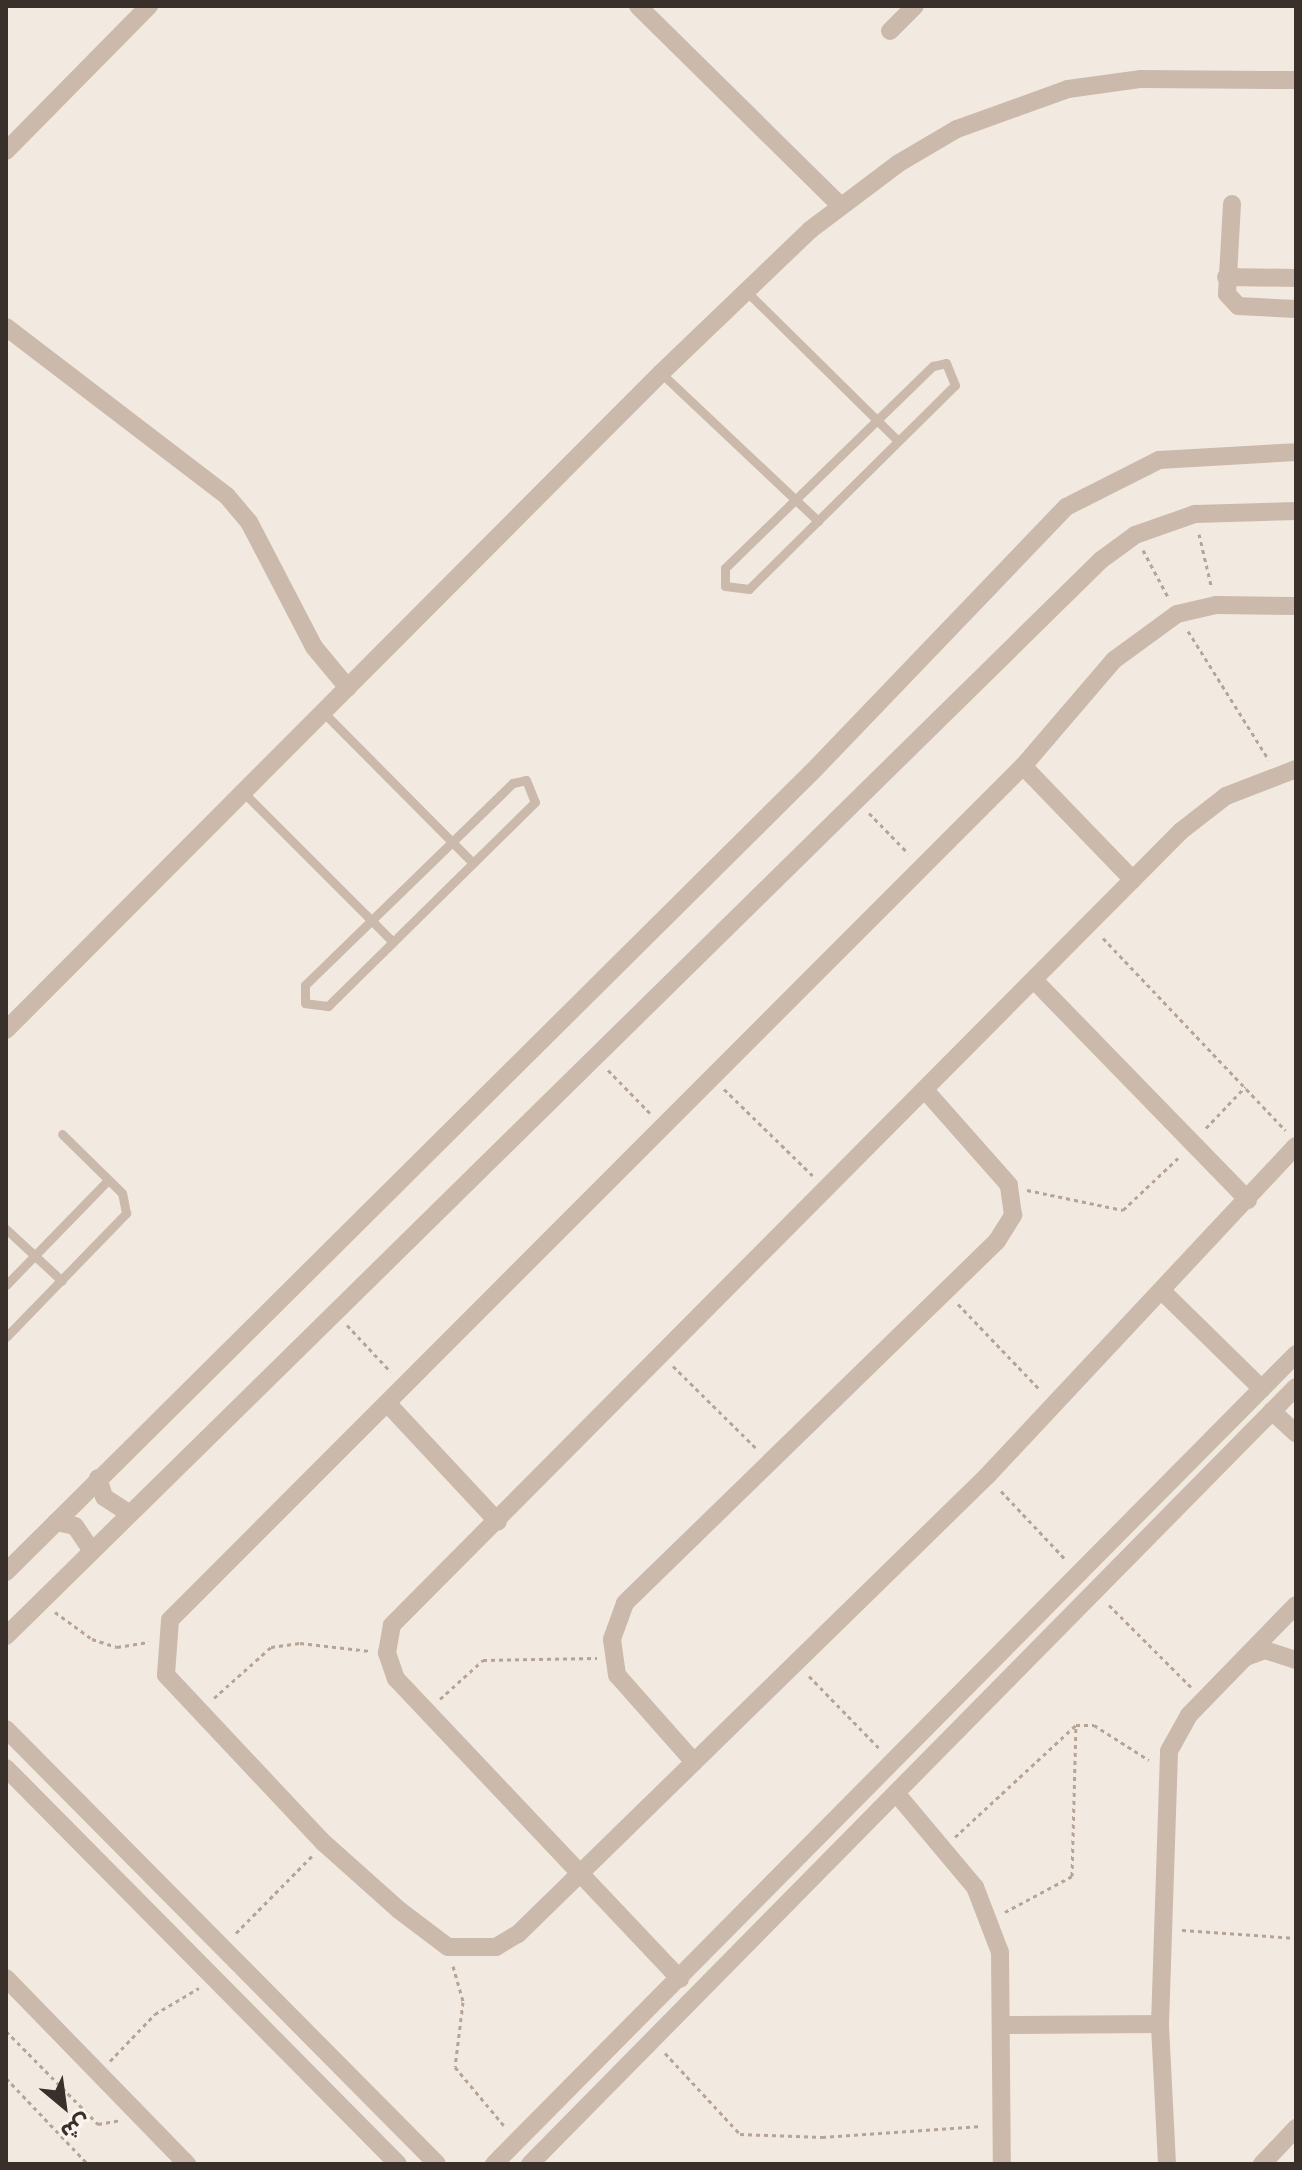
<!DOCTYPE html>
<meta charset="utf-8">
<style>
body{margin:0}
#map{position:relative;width:1302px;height:2170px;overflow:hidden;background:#f2eae0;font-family:"Fira Sans","Noto Sans Arabic",sans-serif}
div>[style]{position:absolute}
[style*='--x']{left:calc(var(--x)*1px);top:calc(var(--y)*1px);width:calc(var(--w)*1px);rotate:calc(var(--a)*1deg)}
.path>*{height:3px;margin-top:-1.5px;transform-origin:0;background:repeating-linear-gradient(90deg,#b6a496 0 4px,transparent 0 8px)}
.service>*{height:9px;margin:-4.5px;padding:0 4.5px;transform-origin:4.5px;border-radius:4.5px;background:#cbbaac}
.minor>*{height:18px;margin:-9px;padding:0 9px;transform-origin:9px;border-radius:9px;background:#cbbaac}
span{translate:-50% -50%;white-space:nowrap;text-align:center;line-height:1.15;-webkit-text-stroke:8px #faf4ed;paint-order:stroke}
.frame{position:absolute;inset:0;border:8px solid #392f2b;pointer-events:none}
.north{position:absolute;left:24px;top:2066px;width:80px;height:80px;-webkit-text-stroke:6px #faf4ed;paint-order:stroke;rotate:151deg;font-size:22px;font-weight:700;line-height:32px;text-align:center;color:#392f2b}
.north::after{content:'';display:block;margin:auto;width:28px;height:36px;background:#392f2b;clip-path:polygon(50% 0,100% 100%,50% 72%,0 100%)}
</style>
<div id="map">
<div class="path">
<i style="--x:1199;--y:534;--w:52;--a:76.8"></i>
<i style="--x:1143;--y:550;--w:53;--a:62"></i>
<i style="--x:1188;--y:631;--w:152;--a:57.9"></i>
<i style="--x:869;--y:813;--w:56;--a:45.7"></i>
<i style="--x:1103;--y:938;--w:265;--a:46.5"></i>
<i style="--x:608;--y:1070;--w:60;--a:45.7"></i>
<i style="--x:724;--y:1089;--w:124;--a:44.3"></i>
<i style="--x:1206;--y:1128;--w:57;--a:-46.4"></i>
<i style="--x:1027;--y:1190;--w:98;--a:11.8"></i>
<i style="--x:1123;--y:1210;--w:77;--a:-43.4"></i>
<i style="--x:958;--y:1304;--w:120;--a:46.3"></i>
<i style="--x:347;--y:1325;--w:64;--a:46.9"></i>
<i style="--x:673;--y:1366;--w:117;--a:44.7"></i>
<i style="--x:1001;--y:1491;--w:96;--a:46.7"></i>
<i style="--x:1109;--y:1605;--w:116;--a:45"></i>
<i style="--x:55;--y:1612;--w:46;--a:36.1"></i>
<i style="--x:92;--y:1639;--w:26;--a:18"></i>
<i style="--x:117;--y:1647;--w:32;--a:-9"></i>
<i style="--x:809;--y:1676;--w:100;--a:45.8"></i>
<i style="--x:214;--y:1698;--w:76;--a:-41.8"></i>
<i style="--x:271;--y:1647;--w:29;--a:-8"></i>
<i style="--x:300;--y:1643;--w:70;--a:6.5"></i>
<i style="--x:440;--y:1699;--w:58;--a:-42.2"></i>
<i style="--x:483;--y:1660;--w:114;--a:-1"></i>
<i style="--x:955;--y:1837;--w:165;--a:-42.8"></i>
<i style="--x:1076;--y:1725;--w:18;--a:0"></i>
<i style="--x:1094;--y:1725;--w:65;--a:32.5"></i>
<i style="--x:1005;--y:1912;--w:76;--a:-28.2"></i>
<i style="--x:1072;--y:1876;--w:151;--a:-88.5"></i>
<i style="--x:1182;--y:1930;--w:114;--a:4"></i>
<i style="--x:236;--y:1933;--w:108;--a:-45.4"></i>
<i style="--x:453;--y:1966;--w:37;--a:74"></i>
<i style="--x:463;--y:2002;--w:65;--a:97"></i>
<i style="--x:455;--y:2067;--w:80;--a:50.1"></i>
<i style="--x:6;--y:2031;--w:131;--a:45.3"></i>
<i style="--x:98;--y:2124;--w:22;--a:-10"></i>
<i style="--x:665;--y:2053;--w:110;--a:47.2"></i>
<i style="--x:740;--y:2134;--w:82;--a:2.1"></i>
<i style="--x:822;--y:2137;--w:160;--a:-3.9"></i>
<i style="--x:110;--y:2061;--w:65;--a:-46.2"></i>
<i style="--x:155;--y:2014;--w:51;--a:-30.6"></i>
<i style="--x:6;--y:2078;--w:119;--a:46.4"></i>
</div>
<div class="service">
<i style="--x:747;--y:292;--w:212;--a:44.6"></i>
<i style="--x:946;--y:363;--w:24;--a:68"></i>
<i style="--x:955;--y:385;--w:290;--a:135.3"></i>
<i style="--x:749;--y:589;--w:24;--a:-173"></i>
<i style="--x:725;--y:586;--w:18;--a:-90"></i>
<i style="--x:725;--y:568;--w:290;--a:-44.2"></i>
<i style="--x:933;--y:366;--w:13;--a:-13"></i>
<i style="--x:661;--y:373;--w:216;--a:43.3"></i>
<i style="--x:323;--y:712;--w:213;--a:45.2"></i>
<i style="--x:526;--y:780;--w:24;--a:68"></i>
<i style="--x:535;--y:802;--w:291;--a:135.4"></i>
<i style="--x:328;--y:1006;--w:23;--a:-173"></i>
<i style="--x:305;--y:1003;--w:18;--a:-90"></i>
<i style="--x:305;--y:985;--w:290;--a:-44.2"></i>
<i style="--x:513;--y:783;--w:13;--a:-13"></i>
<i style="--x:243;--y:792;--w:212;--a:45"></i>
<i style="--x:6;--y:1229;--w:76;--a:42.9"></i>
<i style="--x:6;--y:1285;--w:146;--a:-45.8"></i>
<i style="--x:6;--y:1337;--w:173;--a:-45.9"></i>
<i style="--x:126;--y:1213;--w:20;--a:-101"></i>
<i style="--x:122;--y:1193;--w:84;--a:-135.5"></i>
</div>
<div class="minor">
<i style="--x:638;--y:6;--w:285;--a:44.6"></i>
<i style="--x:890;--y:31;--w:35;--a:-45"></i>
<i style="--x:6;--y:151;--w:204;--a:-45.4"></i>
<i style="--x:1232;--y:204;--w:90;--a:93.2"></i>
<i style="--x:1227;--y:294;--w:16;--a:47"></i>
<i style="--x:1238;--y:306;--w:58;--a:3"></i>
<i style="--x:1226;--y:277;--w:70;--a:0.8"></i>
<i style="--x:6;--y:327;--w:278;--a:37.4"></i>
<i style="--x:227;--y:496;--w:34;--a:50"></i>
<i style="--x:249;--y:522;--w:141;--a:62.5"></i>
<i style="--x:314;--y:647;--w:53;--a:50.3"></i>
<i style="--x:1296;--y:606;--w:80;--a:-179.3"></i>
<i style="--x:1216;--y:605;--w:40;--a:167"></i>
<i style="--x:1177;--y:614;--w:78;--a:143.9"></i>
<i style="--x:1114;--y:660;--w:140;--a:130.6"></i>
<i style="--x:1023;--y:766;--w:1207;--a:134.97"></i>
<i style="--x:170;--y:1620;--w:55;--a:94.2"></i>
<i style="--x:166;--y:1675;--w:231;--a:46.8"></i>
<i style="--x:324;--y:1843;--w:101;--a:41.8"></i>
<i style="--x:399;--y:1910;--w:61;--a:37.1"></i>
<i style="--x:448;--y:1947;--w:48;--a:0"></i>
<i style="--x:496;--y:1947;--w:26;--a:-31"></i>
<i style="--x:518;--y:1934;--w:656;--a:-44.32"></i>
<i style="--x:987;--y:1476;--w:452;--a:-46.9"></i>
<i style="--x:1023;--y:766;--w:158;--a:46"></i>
<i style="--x:1034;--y:980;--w:307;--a:45.8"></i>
<i style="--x:6;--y:1030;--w:928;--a:-45.09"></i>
<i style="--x:661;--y:373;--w:207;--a:-43.8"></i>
<i style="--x:810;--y:230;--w:111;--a:-37"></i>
<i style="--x:899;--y:163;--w:67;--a:-30.4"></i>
<i style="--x:957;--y:129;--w:118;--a:-19.8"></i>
<i style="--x:1068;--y:89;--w:74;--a:-7.8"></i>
<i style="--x:1141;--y:79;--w:155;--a:0.4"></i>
<i style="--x:1164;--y:1293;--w:137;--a:44.4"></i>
<i style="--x:388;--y:1404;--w:161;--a:47"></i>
<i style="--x:1272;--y:1411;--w:33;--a:43"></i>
<i style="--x:98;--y:1478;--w:20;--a:72"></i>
<i style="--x:104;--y:1497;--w:30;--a:33"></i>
<i style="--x:56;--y:1522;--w:19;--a:12"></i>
<i style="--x:75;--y:1526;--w:29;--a:56"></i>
<i style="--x:6;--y:1572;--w:1136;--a:-44.79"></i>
<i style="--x:812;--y:772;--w:367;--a:-46.2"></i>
<i style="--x:1066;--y:507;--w:104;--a:-26.8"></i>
<i style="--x:1159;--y:460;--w:137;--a:-3.3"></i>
<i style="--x:6;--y:1636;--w:1535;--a:-44.5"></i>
<i style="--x:1101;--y:560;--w:42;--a:-36.3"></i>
<i style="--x:1135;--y:535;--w:64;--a:-19.3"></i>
<i style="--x:1195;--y:514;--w:101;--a:-1.7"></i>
<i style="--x:1246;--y:1657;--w:20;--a:-20"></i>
<i style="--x:1265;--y:1650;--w:33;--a:18"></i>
<i style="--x:6;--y:1729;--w:612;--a:45.26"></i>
<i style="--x:694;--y:1762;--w:116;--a:-131.5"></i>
<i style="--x:617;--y:1675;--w:36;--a:-98"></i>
<i style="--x:612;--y:1639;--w:38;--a:-70"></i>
<i style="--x:625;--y:1603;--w:519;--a:-44.22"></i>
<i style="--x:997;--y:1241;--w:31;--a:-58"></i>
<i style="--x:1013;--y:1215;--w:30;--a:-98"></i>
<i style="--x:1009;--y:1185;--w:127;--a:-131.5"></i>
<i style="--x:6;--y:1768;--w:557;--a:45.29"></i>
<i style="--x:896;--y:1793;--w:123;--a:50"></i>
<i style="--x:975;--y:1887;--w:70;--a:69"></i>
<i style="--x:1000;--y:1952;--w:212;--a:89.5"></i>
<i style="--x:6;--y:1978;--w:260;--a:45.8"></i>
<i style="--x:680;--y:1979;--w:413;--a:-133.4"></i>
<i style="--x:396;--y:1679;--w:28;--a:-109"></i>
<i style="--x:387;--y:1653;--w:28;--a:-80"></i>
<i style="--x:392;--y:1625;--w:1119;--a:-45.18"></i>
<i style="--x:1181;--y:831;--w:57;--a:-37.9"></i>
<i style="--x:1226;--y:796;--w:75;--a:-21.1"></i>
<i style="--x:1004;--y:2025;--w:156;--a:-0.4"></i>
<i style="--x:494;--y:2164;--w:1140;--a:-45.28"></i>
<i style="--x:530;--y:2164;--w:1091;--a:-45.41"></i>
<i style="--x:1167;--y:2164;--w:140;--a:-92.9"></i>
<i style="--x:1160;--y:2024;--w:273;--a:-88.1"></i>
<i style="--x:1169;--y:1751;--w:41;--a:-60.9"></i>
<i style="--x:1189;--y:1715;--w:153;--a:-45.8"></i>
<i style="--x:1262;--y:2164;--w:50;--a:-46.6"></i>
</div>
<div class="frame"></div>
<div class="north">ش</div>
</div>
